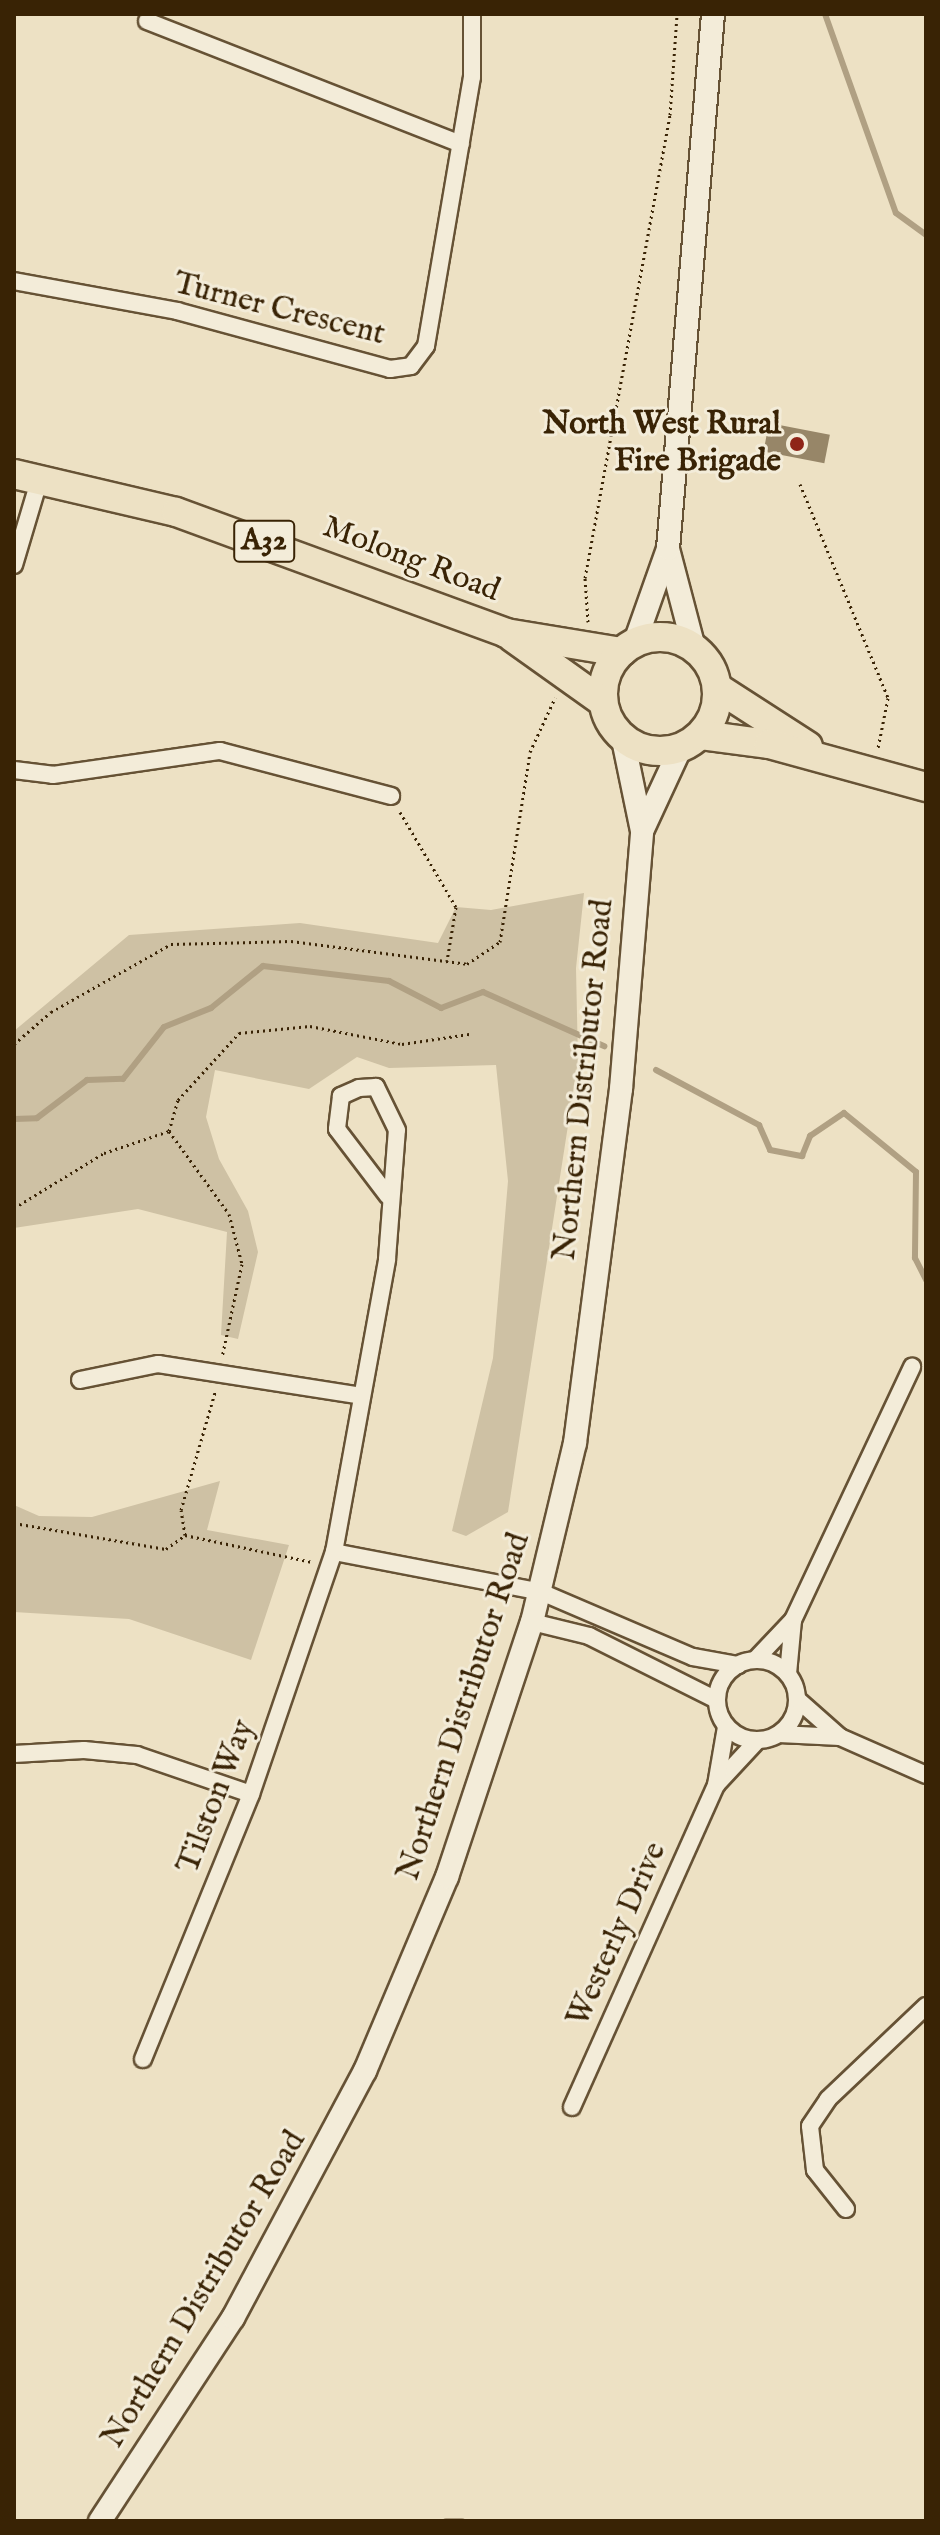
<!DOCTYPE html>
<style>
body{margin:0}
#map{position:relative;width:940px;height:2535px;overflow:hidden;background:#ede1c4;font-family:"IM FELL English",serif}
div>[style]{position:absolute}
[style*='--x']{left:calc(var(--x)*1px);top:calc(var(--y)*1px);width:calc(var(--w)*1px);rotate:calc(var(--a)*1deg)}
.green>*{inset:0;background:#cec1a4}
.stream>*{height:6px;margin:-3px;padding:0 3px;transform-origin:3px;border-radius:3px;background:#b0a083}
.building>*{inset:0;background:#978668;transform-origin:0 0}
.path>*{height:3px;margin-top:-1.5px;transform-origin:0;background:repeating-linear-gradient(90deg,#392305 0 2px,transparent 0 6px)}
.roads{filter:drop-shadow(2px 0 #665235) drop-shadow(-2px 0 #665235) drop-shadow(0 2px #665235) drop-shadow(0 -2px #665235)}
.street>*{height:16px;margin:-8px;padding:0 8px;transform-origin:8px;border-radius:8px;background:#f3ecd9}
.street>.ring{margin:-8px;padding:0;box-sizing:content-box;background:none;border:16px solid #f3ecd9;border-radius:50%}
.secondary>*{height:22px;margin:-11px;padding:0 11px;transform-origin:11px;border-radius:11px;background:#f3ecd9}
.highway>*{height:28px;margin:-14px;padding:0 14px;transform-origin:14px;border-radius:14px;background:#ede1c4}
.highway>.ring{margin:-14px;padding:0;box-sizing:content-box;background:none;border:28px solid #ede1c4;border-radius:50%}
.dots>*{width:22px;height:22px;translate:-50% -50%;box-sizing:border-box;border:4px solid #f3ecd9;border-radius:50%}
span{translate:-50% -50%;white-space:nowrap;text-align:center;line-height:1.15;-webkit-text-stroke:6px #f3ecd9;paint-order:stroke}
.shield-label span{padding:2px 6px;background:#f3ecd9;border:2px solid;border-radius:6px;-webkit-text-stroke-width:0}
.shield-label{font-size:30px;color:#392305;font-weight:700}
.street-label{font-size:32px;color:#392305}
.poi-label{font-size:32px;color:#392305;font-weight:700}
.right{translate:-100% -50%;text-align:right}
.frame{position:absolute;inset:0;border:16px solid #392305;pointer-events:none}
</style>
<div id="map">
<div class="green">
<i style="clip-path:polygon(584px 893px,576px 968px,578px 1061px,508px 1512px,466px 1536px,452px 1531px,493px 1358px,508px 1181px,496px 1065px,389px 1068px,357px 1057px,309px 1089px,215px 1070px,206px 1117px,219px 1159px,248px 1211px,258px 1252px,238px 1339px,221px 1335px,227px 1232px,138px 1209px,14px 1228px,14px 1031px,129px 935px,300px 923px,438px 943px,456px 907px,491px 910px)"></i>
<i style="clip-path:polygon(220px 1481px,207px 1530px,289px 1545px,251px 1660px,129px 1619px,14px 1612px,14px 1505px,39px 1516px,92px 1517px)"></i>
</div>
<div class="stream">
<i style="--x:825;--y:14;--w:211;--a:70.4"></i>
<i style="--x:896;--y:213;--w:37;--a:36"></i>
<i style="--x:656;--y:1070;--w:117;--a:28.1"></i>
<i style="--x:759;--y:1125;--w:27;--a:66"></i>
<i style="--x:770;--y:1150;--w:33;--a:11"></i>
<i style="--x:802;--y:1156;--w:22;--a:-68"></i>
<i style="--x:810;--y:1136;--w:41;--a:-34.1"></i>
<i style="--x:844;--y:1113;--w:93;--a:39.3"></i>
<i style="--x:916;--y:1172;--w:86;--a:90.7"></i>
<i style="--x:915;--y:1258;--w:25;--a:63"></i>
<i style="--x:14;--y:1119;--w:23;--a:-2"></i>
<i style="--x:37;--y:1118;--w:63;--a:-37.2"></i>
<i style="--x:87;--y:1080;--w:36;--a:-2"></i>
<i style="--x:123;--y:1079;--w:66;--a:-51.7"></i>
<i style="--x:164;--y:1027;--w:51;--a:-22"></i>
<i style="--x:211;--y:1008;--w:67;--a:-38.9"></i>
<i style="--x:263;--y:966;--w:127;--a:6.8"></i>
<i style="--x:389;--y:981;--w:59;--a:27.4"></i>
<i style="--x:441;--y:1008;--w:45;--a:-20.9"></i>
<i style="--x:483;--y:992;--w:133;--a:24.1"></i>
<i style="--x:446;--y:2521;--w:16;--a:0"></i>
</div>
<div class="building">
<i style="left:769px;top:423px;width:62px;height:29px;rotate:11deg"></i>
</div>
<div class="path">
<i style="--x:800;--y:484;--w:231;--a:67.6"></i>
<i style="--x:888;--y:698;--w:51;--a:101.3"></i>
<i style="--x:588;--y:622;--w:44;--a:-93.9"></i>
<i style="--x:585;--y:578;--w:471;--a:-79.6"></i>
<i style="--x:670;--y:115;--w:101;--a:-86"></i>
<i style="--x:400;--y:812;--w:110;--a:59.5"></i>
<i style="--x:456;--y:907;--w:55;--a:99.5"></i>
<i style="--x:14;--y:1044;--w:49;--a:-40.9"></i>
<i style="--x:51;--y:1012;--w:138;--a:-29.5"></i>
<i style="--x:171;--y:944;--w:120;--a:-1.4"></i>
<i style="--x:291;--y:941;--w:177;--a:7.4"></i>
<i style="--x:467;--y:964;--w:40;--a:-34"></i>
<i style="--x:500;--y:942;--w:192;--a:-81"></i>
<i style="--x:530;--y:752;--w:60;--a:-65.2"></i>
<i style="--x:169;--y:1131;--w:32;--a:-74"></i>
<i style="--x:178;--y:1100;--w:91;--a:-47.7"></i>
<i style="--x:239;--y:1033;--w:71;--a:-5.6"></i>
<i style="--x:310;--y:1026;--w:94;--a:11.1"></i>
<i style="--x:402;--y:1044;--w:68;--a:-8.5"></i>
<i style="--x:14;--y:1208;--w:105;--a:-31.4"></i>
<i style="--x:104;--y:1153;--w:69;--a:-18.7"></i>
<i style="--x:169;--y:1131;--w:102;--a:54.1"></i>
<i style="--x:229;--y:1214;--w:52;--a:75.4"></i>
<i style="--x:242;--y:1264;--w:95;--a:102.1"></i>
<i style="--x:14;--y:1523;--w:154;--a:9.7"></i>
<i style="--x:166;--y:1549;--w:24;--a:-36"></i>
<i style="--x:185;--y:1535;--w:130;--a:12"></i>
<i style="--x:185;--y:1535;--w:25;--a:-99"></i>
<i style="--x:181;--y:1510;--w:123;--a:-73.9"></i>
</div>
<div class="roads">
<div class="street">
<i style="--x:147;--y:21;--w:337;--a:21.4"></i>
<i style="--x:14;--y:281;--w:166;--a:10.4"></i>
<i style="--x:177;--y:311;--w:221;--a:15.2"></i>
<i style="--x:390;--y:369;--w:21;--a:-8"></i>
<i style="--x:411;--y:366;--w:25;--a:-53"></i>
<i style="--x:426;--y:346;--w:273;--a:-80.3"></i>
<i style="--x:472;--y:77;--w:63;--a:-90"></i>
<i style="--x:14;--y:565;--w:91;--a:-73.4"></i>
<i style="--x:14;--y:770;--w:39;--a:7"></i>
<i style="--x:53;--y:775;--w:169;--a:-8.2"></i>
<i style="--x:220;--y:751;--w:177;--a:14.7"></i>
<i style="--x:80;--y:1380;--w:80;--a:-11.6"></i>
<i style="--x:158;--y:1364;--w:206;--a:8.9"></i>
<i style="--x:334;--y:1552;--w:211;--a:10.9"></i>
<i style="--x:541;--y:1592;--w:165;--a:23.2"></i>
<i style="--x:693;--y:1657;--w:46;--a:10.1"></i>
<i style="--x:532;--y:1622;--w:59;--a:13.8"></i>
<i style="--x:589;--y:1636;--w:143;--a:26.6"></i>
<i class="ring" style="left:717px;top:1660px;width:64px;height:64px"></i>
<i style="--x:755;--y:1660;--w:55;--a:-46.5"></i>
<i style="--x:793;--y:1620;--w:280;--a:-64.8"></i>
<i style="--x:788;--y:1674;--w:54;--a:-84.7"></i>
<i style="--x:797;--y:1699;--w:57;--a:41.5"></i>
<i style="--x:840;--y:1737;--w:94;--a:23.8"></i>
<i style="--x:779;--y:1734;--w:61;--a:2.8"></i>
<i style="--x:14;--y:1754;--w:70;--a:-3.3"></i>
<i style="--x:84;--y:1750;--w:53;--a:5.4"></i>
<i style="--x:137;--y:1755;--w:120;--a:18.9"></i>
<i style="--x:717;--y:1784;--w:59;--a:-47.1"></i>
<i style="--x:143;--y:2059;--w:286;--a:-67.8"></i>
<i style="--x:251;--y:1794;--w:256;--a:-71.1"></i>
<i style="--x:334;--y:1552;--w:298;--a:-79.7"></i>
<i style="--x:387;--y:1259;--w:129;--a:-85.6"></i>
<i style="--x:397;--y:1130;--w:48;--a:-116"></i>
<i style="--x:376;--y:1087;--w:17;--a:177"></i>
<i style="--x:359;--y:1088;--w:20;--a:156"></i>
<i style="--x:341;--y:1096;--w:33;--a:97"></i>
<i style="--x:337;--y:1129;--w:84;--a:52.7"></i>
<i style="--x:572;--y:2107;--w:353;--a:-65.9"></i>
<i style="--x:716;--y:1785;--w:59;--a:-80.2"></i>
<i style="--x:846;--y:2209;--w:50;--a:-128.5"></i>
<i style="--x:815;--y:2170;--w:44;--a:-96.5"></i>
<i style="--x:810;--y:2126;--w:32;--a:-56"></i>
<i style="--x:828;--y:2099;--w:135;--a:-43.5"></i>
</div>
<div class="secondary">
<i style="--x:668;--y:549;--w:102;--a:75.3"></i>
<i style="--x:635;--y:642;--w:99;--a:-70.5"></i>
<i style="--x:668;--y:549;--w:537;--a:-85.19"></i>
<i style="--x:642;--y:831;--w:90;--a:-65.1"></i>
<i style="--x:100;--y:2521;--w:243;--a:-56.8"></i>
<i style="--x:233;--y:2318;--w:280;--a:-61.9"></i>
<i style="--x:365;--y:2071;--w:211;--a:-67.1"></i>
<i style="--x:447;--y:1877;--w:269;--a:-71.6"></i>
<i style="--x:532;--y:1622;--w:184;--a:-76.5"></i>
<i style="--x:575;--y:1443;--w:357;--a:-82.6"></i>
<i style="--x:621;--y:1089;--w:259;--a:-85.3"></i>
<i style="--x:642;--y:831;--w:94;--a:-101.7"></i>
</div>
<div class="highway">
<i style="--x:14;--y:474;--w:166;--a:13.2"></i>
<i style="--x:176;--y:512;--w:351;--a:20.1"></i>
<i style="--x:506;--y:633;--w:117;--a:9.4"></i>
<i class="ring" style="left:603px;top:637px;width:86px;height:86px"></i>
<i style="--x:512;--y:637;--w:112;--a:35.5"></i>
<i style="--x:718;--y:688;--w:107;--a:32.8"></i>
<i style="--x:701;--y:735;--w:69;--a:7.5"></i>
<i style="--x:769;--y:744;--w:163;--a:15.3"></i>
</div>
</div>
<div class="dots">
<i style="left:797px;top:444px;background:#8f2418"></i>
</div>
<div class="shield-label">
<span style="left:264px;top:541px">A32</span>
</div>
<div class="street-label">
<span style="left:279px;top:310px;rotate:14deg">Turner Crescent</span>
<span style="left:411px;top:560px;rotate:21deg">Molong Road</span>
<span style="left:585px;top:1080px;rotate:-84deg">Northern Distributor Road</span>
<span style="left:465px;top:1707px;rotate:-72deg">Northern Distributor Road</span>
<span style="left:217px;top:1797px;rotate:-69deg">Tilston Way</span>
<span style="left:618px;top:1935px;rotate:-66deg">Westerly Drive</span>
<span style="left:205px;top:2290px;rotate:-59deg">Northern Distributor Road</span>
</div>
<div class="poi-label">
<span class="right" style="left:781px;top:444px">North West Rural<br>Fire Brigade</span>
</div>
<div class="frame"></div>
</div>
